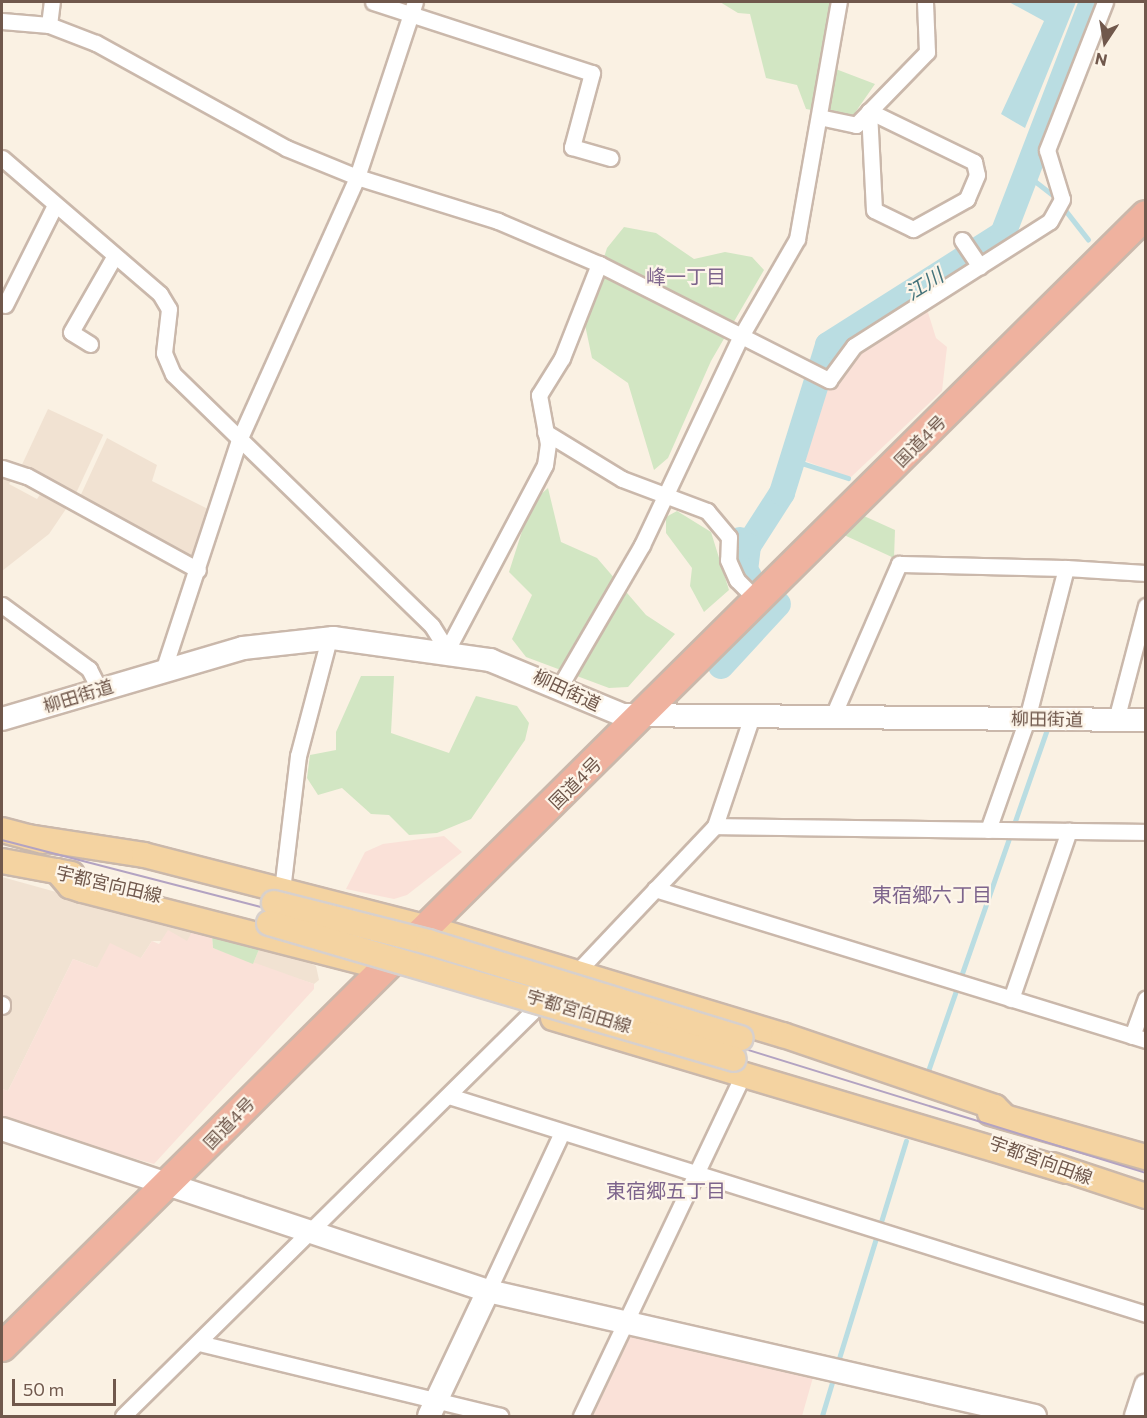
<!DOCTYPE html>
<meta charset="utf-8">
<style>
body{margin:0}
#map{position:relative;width:1147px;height:1418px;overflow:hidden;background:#faf1e3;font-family:Commissioner,"Noto Sans JP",sans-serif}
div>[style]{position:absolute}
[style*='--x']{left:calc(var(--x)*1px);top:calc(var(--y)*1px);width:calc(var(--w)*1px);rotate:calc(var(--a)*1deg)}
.residential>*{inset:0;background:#f1e2d2;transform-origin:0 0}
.commercial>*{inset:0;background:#fae1d8}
.green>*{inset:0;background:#d2e6c3}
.water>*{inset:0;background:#badde2}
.stream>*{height:4.5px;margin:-2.25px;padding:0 2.25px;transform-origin:2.25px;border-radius:2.25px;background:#badde2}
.river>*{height:26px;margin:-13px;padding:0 13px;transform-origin:13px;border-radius:13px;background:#badde2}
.roads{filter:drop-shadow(2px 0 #cab8ab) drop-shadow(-2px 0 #cab8ab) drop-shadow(0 2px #cab8ab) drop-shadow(0 -2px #cab8ab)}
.street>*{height:15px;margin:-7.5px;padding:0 7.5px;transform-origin:7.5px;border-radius:7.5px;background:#fff}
.secondary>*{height:22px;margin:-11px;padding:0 11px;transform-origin:11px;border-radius:11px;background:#fff}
.primary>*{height:24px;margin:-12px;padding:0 12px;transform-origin:12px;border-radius:12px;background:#f4d3a1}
.highway>*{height:28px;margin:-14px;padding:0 14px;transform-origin:14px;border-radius:14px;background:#efb29f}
.tram>*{height:1.5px;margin:-0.75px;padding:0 0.75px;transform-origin:0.75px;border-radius:0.75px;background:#b3a3c2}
.bridges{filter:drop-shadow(2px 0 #d7d0cd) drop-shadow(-2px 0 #d7d0cd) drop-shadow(0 2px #d7d0cd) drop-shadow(0 -2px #d7d0cd)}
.primary-bridge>*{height:24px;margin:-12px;padding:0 12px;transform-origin:12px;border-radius:12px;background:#f4d3a1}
span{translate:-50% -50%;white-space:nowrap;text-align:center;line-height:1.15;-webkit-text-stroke:4.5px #fdf5e9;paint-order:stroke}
.street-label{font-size:18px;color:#70584c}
.neighbourhood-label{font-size:20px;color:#7d648c}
.water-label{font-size:20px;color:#44737b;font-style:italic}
.frame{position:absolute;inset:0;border:3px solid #70584c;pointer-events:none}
.north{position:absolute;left:1075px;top:12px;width:60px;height:60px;-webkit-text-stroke:4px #fdf5e9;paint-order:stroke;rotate:192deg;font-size:16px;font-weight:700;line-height:24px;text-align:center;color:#70584c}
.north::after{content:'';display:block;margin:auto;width:21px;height:27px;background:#70584c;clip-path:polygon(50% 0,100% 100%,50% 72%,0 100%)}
.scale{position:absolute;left:12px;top:1379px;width:104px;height:27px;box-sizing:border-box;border:3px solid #70584c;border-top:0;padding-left:8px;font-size:18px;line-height:21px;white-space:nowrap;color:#70584c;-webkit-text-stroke:4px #fdf5e9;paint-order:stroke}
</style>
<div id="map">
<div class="residential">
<i style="left:48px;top:409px;width:61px;height:66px;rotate:25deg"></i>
<i style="clip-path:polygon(107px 438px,157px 465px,152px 481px,212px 511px,197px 559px,189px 561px,78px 501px)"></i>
<i style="clip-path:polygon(2px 473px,14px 476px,9px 484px,37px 499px,43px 490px,68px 506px,49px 534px,2px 571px)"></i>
<i style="clip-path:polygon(2px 877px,193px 930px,188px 941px,152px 941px,141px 958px,97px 968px,73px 959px,8px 1091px,2px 1089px,2px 1018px,10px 1003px,2px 999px)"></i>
<i style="clip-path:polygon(260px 947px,306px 961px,316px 966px,319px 980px,314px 984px,253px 964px)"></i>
</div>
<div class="commercial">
<i style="clip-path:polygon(926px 306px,936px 338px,947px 347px,942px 391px,850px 478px,803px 460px,826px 390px,856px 351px)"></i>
<i style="clip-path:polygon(444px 836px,462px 852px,407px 895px,394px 899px,346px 889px,365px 852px,383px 844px)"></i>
<i style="clip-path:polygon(168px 930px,187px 941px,193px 930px,212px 935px,213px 948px,314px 984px,314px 989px,154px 1164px,2px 1122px,2px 1089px,8px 1091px,73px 959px,97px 968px,110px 943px,141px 958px,152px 941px,159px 944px)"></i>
<i style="clip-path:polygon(635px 1333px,814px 1374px,802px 1416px,590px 1416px,626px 1339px)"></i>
</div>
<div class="green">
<i style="clip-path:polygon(720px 2px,830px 2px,820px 63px,875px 84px,852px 117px,806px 109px,797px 85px,766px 78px,750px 14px,738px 13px)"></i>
<i style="clip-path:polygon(624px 227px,656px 233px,694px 259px,725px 252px,752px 257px,764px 270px,711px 361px,668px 458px,654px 470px,628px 383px,592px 358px,584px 320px,607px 248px)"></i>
<i style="clip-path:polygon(548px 488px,561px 542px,597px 558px,646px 615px,675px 634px,628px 687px,609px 688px,526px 657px,512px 639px,532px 595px,509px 572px,531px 503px)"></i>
<i style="clip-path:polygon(677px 511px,711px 532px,729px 590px,704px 612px,690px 586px,692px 568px,666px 533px,666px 517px)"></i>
<i style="clip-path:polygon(864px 516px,895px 530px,894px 558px,844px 535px)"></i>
<i style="clip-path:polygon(361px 676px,394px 676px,391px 733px,449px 753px,476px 696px,517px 706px,529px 723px,525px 740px,471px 819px,437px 833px,409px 835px,389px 815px,371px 814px,342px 788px,318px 795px,307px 778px,310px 755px,336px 750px,336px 732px)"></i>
<i style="clip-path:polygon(212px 935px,260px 947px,253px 964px,213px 948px)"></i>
</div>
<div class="water">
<i style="clip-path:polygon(1009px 2px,1076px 2px,1025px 128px,1001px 114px,1044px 21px)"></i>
</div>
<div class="stream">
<i style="--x:1026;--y:174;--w:39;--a:38"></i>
<i style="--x:1063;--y:207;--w:41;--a:52"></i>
<i style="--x:792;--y:460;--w:59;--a:17.8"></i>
<i style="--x:927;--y:1074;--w:365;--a:-70.8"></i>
<i style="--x:837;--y:1365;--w:234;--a:-72.9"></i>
<i style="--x:822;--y:1416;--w:42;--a:-73.3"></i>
</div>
<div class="river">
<i style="--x:740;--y:540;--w:10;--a:37"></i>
<i style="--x:748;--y:546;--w:63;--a:-57.3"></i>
<i style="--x:782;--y:493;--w:155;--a:-72.7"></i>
<i style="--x:828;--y:345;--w:207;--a:-32.4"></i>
<i style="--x:1003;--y:234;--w:248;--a:-69"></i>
<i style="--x:748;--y:546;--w:25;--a:97"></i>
<i style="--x:745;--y:571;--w:6;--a:51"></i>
<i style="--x:721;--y:666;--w:84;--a:-47.4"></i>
</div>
<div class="roads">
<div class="street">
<i style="--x:373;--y:2;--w:230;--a:18"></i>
<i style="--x:592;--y:73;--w:77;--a:105.1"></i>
<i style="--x:572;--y:147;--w:40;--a:16"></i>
<i style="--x:2;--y:21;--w:47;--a:4.9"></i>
<i style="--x:49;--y:25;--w:50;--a:21"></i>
<i style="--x:96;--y:43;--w:217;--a:28.9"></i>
<i style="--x:286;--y:148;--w:77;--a:22.2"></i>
<i style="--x:357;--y:177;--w:148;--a:17.3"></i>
<i style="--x:498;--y:221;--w:110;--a:23.1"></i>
<i style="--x:599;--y:264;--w:258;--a:26.8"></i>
<i style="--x:829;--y:380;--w:42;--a:-53.7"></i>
<i style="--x:854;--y:346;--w:232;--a:-32.5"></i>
<i style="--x:1050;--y:221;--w:25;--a:-61"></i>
<i style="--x:1062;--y:199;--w:51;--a:-107"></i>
<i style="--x:1047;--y:150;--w:159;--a:-68.6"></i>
<i style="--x:49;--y:25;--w:23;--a:-83"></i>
<i style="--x:869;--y:111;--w:117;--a:25.9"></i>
<i style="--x:974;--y:162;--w:13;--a:77"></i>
<i style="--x:977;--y:175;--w:26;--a:113"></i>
<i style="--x:967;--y:199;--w:62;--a:150.9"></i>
<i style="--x:913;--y:229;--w:43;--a:-154"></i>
<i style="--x:874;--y:210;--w:99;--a:-92.9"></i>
<i style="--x:819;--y:117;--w:38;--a:12"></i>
<i style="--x:856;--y:125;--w:102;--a:-45.8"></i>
<i style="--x:927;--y:52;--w:50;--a:-92.3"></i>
<i style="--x:2;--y:158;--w:208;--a:40.7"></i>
<i style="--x:160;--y:294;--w:17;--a:59"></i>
<i style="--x:169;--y:309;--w:44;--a:96.5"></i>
<i style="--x:164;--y:353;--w:23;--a:67"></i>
<i style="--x:173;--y:374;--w:361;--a:44.2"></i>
<i style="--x:432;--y:626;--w:28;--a:58"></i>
<i style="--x:962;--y:240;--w:32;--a:56"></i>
<i style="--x:5;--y:305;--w:110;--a:-63.4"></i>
<i style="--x:90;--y:344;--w:22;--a:-148"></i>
<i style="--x:71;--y:332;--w:86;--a:-60.2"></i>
<i style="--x:545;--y:432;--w:90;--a:31.4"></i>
<i style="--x:622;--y:479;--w:91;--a:20.6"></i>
<i style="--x:707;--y:511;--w:34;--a:50"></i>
<i style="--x:729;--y:537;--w:23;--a:92"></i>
<i style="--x:728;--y:560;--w:22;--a:66"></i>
<i style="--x:737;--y:580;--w:28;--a:45"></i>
<i style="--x:2;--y:468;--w:26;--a:18"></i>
<i style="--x:27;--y:476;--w:195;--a:28.8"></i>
<i style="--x:2;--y:605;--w:108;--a:36.3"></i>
<i style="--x:89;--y:669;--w:22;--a:63"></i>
<i style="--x:447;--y:650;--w:209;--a:-62.1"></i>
<i style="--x:545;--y:465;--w:21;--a:-82"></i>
<i style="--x:548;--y:444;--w:50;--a:-100.4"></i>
<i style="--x:539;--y:395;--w:44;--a:-58.1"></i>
<i style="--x:562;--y:358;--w:101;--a:-68.5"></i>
<i style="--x:163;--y:671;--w:243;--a:-71.8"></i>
<i style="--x:239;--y:440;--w:288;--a:-65.8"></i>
<i style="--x:357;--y:177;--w:184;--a:-71.7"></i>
<i style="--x:560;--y:686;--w:163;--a:-59.8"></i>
<i style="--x:642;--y:545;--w:231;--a:-64.7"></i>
<i style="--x:741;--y:336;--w:112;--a:-60"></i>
<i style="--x:797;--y:239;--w:241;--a:-80"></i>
<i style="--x:832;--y:718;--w:168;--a:-66.5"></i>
<i style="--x:899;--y:564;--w:167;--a:1.4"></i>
<i style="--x:1116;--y:720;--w:118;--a:-75.3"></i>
<i style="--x:715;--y:826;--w:431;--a:0.8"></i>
<i style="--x:988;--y:830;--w:118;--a:-70.6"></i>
<i style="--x:1027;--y:719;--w:156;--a:-75.5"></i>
<i style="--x:1066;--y:568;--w:80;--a:3.6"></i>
<i style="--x:655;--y:889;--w:514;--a:17.09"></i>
<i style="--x:282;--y:890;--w:135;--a:-83.2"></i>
<i style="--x:298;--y:756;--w:121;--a:-75.2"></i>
<i style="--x:576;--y:973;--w:202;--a:-46.6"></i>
<i style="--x:715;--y:826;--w:116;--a:-71.4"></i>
<i style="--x:1011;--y:999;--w:178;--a:-71"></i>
<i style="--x:2;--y:1006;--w:2;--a:-90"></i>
<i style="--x:1132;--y:1036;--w:40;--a:-69.8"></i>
<i style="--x:449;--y:1096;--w:730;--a:17.37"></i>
<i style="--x:488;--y:1291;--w:175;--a:-65"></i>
<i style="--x:199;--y:1343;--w:310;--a:13.6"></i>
<i style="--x:123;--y:1416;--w:575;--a:-44.65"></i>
<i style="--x:581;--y:1416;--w:375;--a:-64.6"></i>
</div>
<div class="secondary">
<i style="--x:2;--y:719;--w:251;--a:-16.4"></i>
<i style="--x:243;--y:648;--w:91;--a:-6.3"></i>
<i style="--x:333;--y:638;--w:159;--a:8"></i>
<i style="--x:490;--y:660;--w:144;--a:22.5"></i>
<i style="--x:623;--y:715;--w:523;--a:0.55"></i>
<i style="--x:2;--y:1129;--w:512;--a:18.43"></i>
<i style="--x:488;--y:1291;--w:561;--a:12.87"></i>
<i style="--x:429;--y:1416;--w:138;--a:-64.7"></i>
<i style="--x:1136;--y:1416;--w:32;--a:-72"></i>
</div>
<div class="primary">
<i style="--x:2;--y:830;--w:42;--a:15"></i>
<i style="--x:28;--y:837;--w:117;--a:8.8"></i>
<i style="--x:144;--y:855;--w:293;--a:14.4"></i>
<i style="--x:428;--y:928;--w:371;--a:16.8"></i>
<i style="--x:783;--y:1035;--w:224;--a:18.8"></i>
<i style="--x:995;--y:1107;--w:14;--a:45"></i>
<i style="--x:2;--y:861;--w:71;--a:10.5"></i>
<i style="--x:57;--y:871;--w:20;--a:49"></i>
<i style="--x:70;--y:886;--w:13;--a:18"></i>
<i style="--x:82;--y:890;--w:310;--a:14.4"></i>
<i style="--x:553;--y:1018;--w:536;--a:16.58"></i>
<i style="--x:990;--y:1113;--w:162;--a:15.8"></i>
<i style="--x:1052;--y:1165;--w:99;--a:18.3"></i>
</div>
<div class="highway">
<i style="--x:2;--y:1347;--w:1609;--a:-44.7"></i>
</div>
</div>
<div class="tram">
<i style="--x:2;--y:840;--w:434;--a:14.5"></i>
<i style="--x:422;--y:949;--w:758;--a:17.19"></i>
</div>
<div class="bridges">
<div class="primary-bridge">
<i style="--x:274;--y:903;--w:159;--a:14.2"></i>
<i style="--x:428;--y:942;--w:327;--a:17.1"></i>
<i style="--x:269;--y:923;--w:484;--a:16.3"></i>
</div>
</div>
<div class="street-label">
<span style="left:920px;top:441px;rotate:-45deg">国道4号</span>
<span style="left:567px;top:690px;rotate:25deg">柳田街道</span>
<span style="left:78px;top:696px;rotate:-17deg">柳田街道</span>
<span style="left:1047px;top:719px;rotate:1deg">柳田街道</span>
<span style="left:575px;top:783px;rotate:-45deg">国道4号</span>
<span style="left:109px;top:884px;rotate:13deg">宇都宮向田線</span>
<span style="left:579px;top:1011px;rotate:17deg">宇都宮向田線</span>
<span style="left:229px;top:1123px;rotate:-46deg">国道4号</span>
<span style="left:1041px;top:1160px;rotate:20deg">宇都宮向田線</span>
</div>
<div class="neighbourhood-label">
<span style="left:686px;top:276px">峰一丁目</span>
<span style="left:932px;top:894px">東宿郷六丁目</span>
<span style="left:666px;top:1190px">東宿郷五丁目</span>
</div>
<div class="water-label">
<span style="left:924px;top:284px;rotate:-32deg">江川</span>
</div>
<div class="frame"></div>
<div class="north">N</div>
<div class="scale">50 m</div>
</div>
